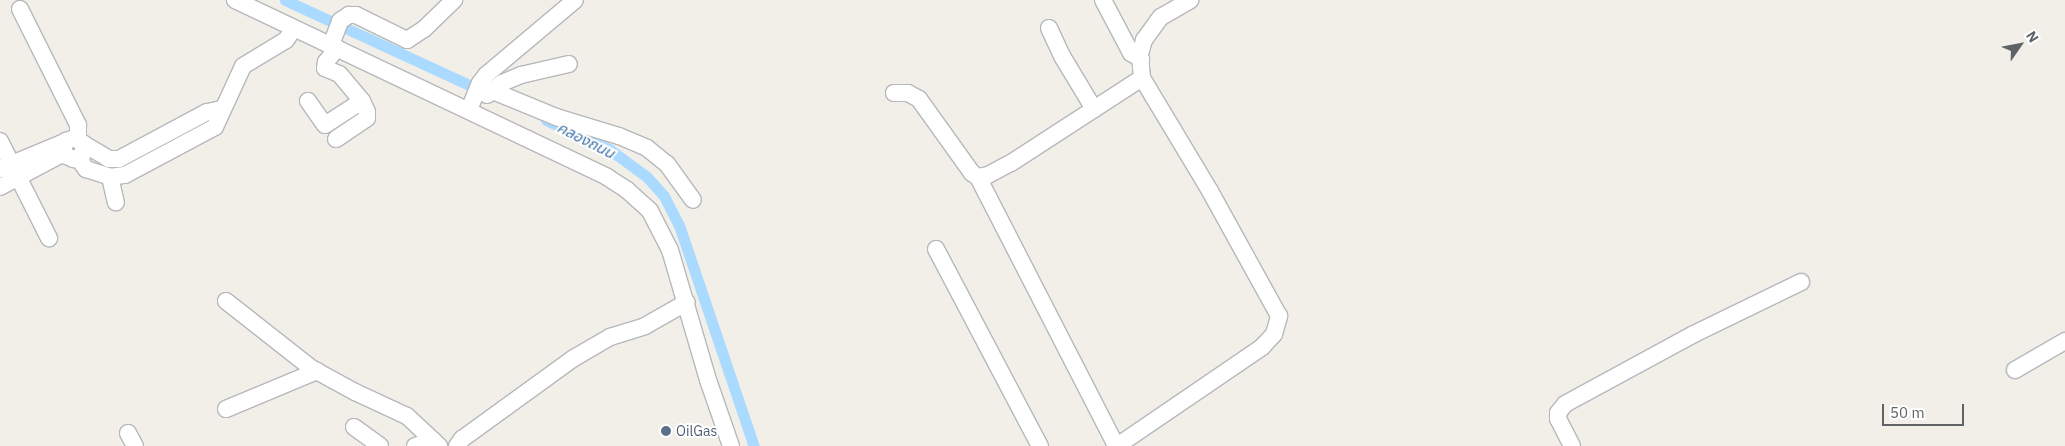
<!DOCTYPE html>
<meta charset="utf-8">
<style>
body{margin:0}
#map{position:relative;width:2065px;height:446px;overflow:hidden;background:#f1efe8;font-family:"IBM Plex Sans","Noto Sans Thai",sans-serif}
div>[style]{position:absolute}
[style*='--x']{left:calc(var(--x)*1px);top:calc(var(--y)*1px);width:calc(var(--w)*1px);rotate:calc(var(--a)*1deg)}
.canal>*{height:11px;margin:-5.5px;padding:0 5.5px;transform-origin:5.5px;border-radius:5.5px;background:#aadaff}
.roads{filter:drop-shadow(1px 0 #b5b8bc) drop-shadow(-1px 0 #b5b8bc) drop-shadow(0 1px #b5b8bc) drop-shadow(0 -1px #b5b8bc)}
.minor>*{height:16px;margin:-8px;padding:0 8px;transform-origin:8px;border-radius:8px;background:#fff}
.dots>*{width:14px;height:14px;translate:-50% -50%;box-sizing:border-box;border:2px solid #fff;border-radius:50%}
span{translate:-50% -50%;white-space:nowrap;text-align:center;line-height:1.15;-webkit-text-stroke:4px #fff;paint-order:stroke}
.service-label{font-size:14px;color:#4e5e75}
.left{translate:0 -50%;text-align:left}
.water-label{font-size:15px;color:#4174aa;font-style:italic}
.north{position:absolute;left:1995px;top:20px;width:50px;height:50px;-webkit-text-stroke:4px #fff;paint-order:stroke;rotate:57deg;font-size:14px;font-weight:700;line-height:20px;text-align:center;color:#5f6368}
.north::after{content:'';display:block;margin:auto;width:18px;height:22px;background:#5f6368;clip-path:polygon(50% 0,100% 100%,50% 72%,0 100%)}
.scale{position:absolute;left:1882px;top:404px;width:82px;height:22px;box-sizing:border-box;border:2px solid #5f6368;border-top:0;padding-left:6px;font-size:15px;line-height:18px;white-space:nowrap;color:#5f6368;-webkit-text-stroke:4px #fff;paint-order:stroke}
</style>
<div id="map">
<div class="canal">
<i style="--x:285;--y:0;--w:219;--a:24.8"></i>
<i style="--x:546;--y:120;--w:69;--a:24.7"></i>
<i style="--x:609;--y:149;--w:47;--a:36.4"></i>
<i style="--x:647;--y:177;--w:25;--a:48"></i>
<i style="--x:664;--y:196;--w:33;--a:63"></i>
<i style="--x:679;--y:225;--w:233;--a:71.3"></i>
</div>
<div class="roads">
<div class="minor">
<i style="--x:235;--y:0;--w:412;--a:25.4"></i>
<i style="--x:607;--y:177;--w:24;--a:33"></i>
<i style="--x:627;--y:190;--w:31;--a:42"></i>
<i style="--x:650;--y:211;--w:44;--a:62.9"></i>
<i style="--x:670;--y:250;--w:135;--a:73.7"></i>
<i style="--x:708;--y:380;--w:70;--a:70.8"></i>
<i style="--x:1103;--y:0;--w:60;--a:62.2"></i>
<i style="--x:1131;--y:53;--w:12;--a:31"></i>
<i style="--x:20;--y:9;--w:130;--a:63.4"></i>
<i style="--x:78;--y:125;--w:14;--a:90"></i>
<i style="--x:1049;--y:28;--w:31;--a:65"></i>
<i style="--x:1062;--y:56;--w:62;--a:58.9"></i>
<i style="--x:331;--y:45;--w:26;--a:-69"></i>
<i style="--x:340;--y:21;--w:11;--a:-34"></i>
<i style="--x:349;--y:15;--w:7;--a:0"></i>
<i style="--x:356;--y:15;--w:57;--a:26.1"></i>
<i style="--x:407;--y:40;--w:20;--a:-33"></i>
<i style="--x:424;--y:29;--w:42;--a:-44"></i>
<i style="--x:493;--y:91;--w:68;--a:22.4"></i>
<i style="--x:556;--y:117;--w:66;--a:16.8"></i>
<i style="--x:619;--y:136;--w:30;--a:23"></i>
<i style="--x:647;--y:148;--w:26;--a:39"></i>
<i style="--x:667;--y:164;--w:44;--a:54.2"></i>
<i style="--x:894;--y:93;--w:14;--a:0"></i>
<i style="--x:908;--y:93;--w:13;--a:29"></i>
<i style="--x:919;--y:99;--w:91;--a:54.4"></i>
<i style="--x:972;--y:173;--w:7;--a:34"></i>
<i style="--x:978;--y:177;--w:10;--a:-11"></i>
<i style="--x:988;--y:175;--w:26;--a:-28"></i>
<i style="--x:1011;--y:163;--w:156;--a:-33"></i>
<i style="--x:487;--y:95;--w:19;--a:-39"></i>
<i style="--x:502;--y:83;--w:21;--a:-23"></i>
<i style="--x:521;--y:75;--w:49;--a:-12.9"></i>
<i style="--x:308;--y:101;--w:29;--a:55"></i>
<i style="--x:325;--y:125;--w:44;--a:-33"></i>
<i style="--x:362;--y:101;--w:35;--a:-130"></i>
<i style="--x:339;--y:74;--w:15;--a:-157"></i>
<i style="--x:325;--y:68;--w:6;--a:-81"></i>
<i style="--x:326;--y:62;--w:18;--a:-52"></i>
<i style="--x:469;--y:110;--w:29;--a:-68"></i>
<i style="--x:480;--y:83;--w:10;--a:-53"></i>
<i style="--x:486;--y:75;--w:116;--a:-40.1"></i>
<i style="--x:336;--y:139;--w:37;--a:-34"></i>
<i style="--x:367;--y:118;--w:6;--a:-90"></i>
<i style="--x:367;--y:112;--w:12;--a:-114"></i>
<i style="--x:0;--y:141;--w:109;--a:63.2"></i>
<i style="--x:84;--y:144;--w:29;--a:31"></i>
<i style="--x:109;--y:159;--w:10;--a:0"></i>
<i style="--x:119;--y:159;--w:100;--a:-28.1"></i>
<i style="--x:207;--y:112;--w:16;--a:-11"></i>
<i style="--x:78;--y:158;--w:14;--a:54"></i>
<i style="--x:86;--y:169;--w:25;--a:18"></i>
<i style="--x:110;--y:177;--w:15;--a:-8"></i>
<i style="--x:125;--y:175;--w:102;--a:-28.1"></i>
<i style="--x:215;--y:127;--w:67;--a:-65.3"></i>
<i style="--x:243;--y:66;--w:50;--a:-31.2"></i>
<i style="--x:286;--y:40;--w:14;--a:-56"></i>
<i style="--x:0;--y:169;--w:80;--a:-22.7"></i>
<i style="--x:74;--y:138;--w:12;--a:31"></i>
<i style="--x:84;--y:144;--w:12;--a:99"></i>
<i style="--x:82;--y:156;--w:9;--a:159"></i>
<i style="--x:74;--y:159;--w:9;--a:-159"></i>
<i style="--x:66;--y:156;--w:9;--a:-111"></i>
<i style="--x:63;--y:148;--w:8;--a:-67"></i>
<i style="--x:110;--y:177;--w:26;--a:77"></i>
<i style="--x:978;--y:177;--w:302;--a:62.8"></i>
<i style="--x:0;--y:187;--w:72;--a:-28"></i>
<i style="--x:936;--y:249;--w:223;--a:62.2"></i>
<i style="--x:226;--y:301;--w:108;--a:38.2"></i>
<i style="--x:311;--y:368;--w:50;--a:28.6"></i>
<i style="--x:355;--y:392;--w:57;--a:24.8"></i>
<i style="--x:407;--y:416;--w:44;--a:43.2"></i>
<i style="--x:2015;--y:370;--w:58;--a:-30.1"></i>
<i style="--x:226;--y:409;--w:99;--a:-22.7"></i>
<i style="--x:354;--y:427;--w:32;--a:36"></i>
<i style="--x:128;--y:433;--w:15;--a:62"></i>
<i style="--x:415;--y:446;--w:19;--a:-18"></i>
<i style="--x:457;--y:446;--w:9;--a:-54"></i>
<i style="--x:462;--y:439;--w:138;--a:-35.9"></i>
<i style="--x:574;--y:358;--w:42;--a:-30.3"></i>
<i style="--x:610;--y:337;--w:37;--a:-17"></i>
<i style="--x:645;--y:326;--w:48;--a:-29.7"></i>
<i style="--x:1117;--y:446;--w:176;--a:-34.3"></i>
<i style="--x:1262;--y:347;--w:18;--a:-47"></i>
<i style="--x:1274;--y:334;--w:19;--a:-74"></i>
<i style="--x:1279;--y:316;--w:143;--a:-118.9"></i>
<i style="--x:1210;--y:191;--w:132;--a:-121"></i>
<i style="--x:1142;--y:78;--w:24;--a:-95"></i>
<i style="--x:1140;--y:54;--w:15;--a:-74"></i>
<i style="--x:1144;--y:40;--w:29;--a:-54"></i>
<i style="--x:1161;--y:17;--w:34;--a:-30"></i>
<i style="--x:1572;--y:446;--w:30;--a:-117"></i>
<i style="--x:1558;--y:419;--w:6;--a:-90"></i>
<i style="--x:1558;--y:413;--w:11;--a:-52"></i>
<i style="--x:1565;--y:404;--w:147;--a:-28.5"></i>
<i style="--x:1694;--y:334;--w:119;--a:-25.9"></i>
</div>
</div>
<div class="dots">
<i style="left:666px;top:431px;background:#5c6f8a"></i>
</div>
<div class="service-label">
<span class="left" style="left:676px;top:431px">OilGas</span>
</div>
<div class="water-label">
<span style="left:586px;top:140px;rotate:27deg">คลองถนน</span>
</div>
<div class="north">N</div>
<div class="scale">50 m</div>
</div>
